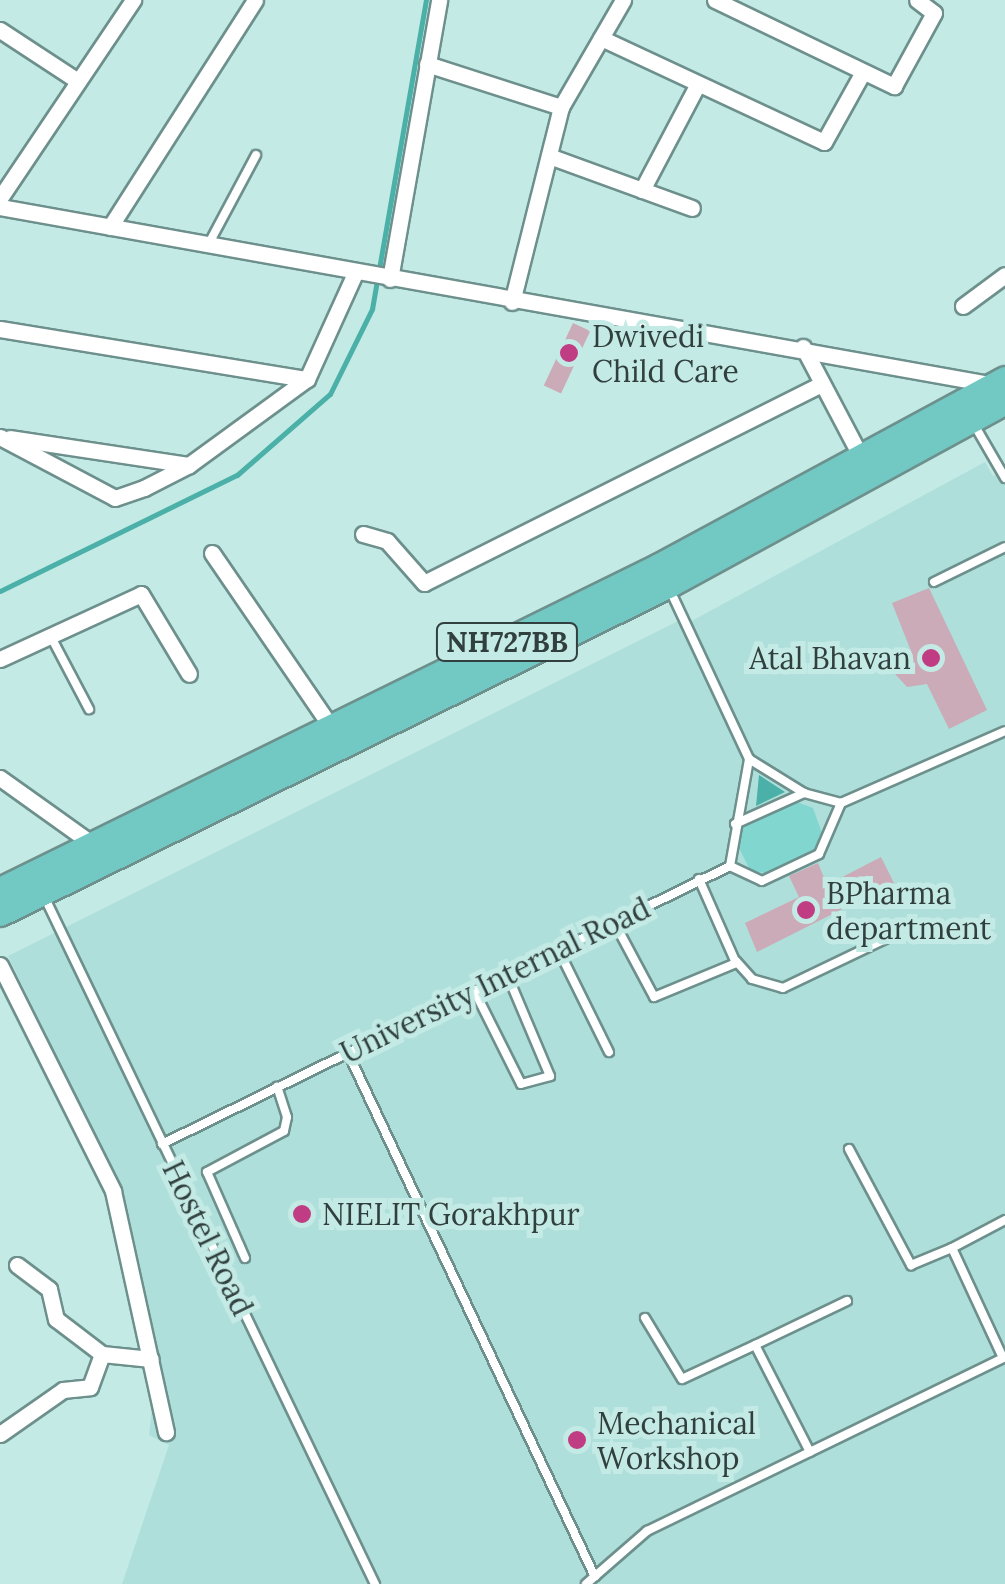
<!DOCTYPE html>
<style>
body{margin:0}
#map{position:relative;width:1005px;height:1584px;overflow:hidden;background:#c4eae5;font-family:Lora,serif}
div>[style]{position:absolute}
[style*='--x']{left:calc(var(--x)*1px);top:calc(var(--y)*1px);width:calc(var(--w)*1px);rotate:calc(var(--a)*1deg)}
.built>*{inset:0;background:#afdfda}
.green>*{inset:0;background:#81d7cf}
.water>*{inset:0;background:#4ab0a8}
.stream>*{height:5px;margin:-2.5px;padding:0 2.5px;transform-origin:2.5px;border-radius:2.5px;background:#4ab0a8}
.building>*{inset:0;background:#caabb7;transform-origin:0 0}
.roads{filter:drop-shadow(2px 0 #6d908d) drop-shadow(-2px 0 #6d908d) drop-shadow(0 2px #6d908d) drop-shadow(0 -2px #6d908d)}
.service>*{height:8px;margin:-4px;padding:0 4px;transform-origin:4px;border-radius:4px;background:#fff}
.minor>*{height:15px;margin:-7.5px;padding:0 7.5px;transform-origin:7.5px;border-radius:7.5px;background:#fff}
.trunk>*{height:25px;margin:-12.5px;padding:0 12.5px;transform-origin:12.5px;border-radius:12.5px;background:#72c8c2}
.dots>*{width:28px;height:28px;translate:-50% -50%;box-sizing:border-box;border:5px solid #c4eae5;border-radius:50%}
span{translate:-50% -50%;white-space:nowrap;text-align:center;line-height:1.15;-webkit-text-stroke:10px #c4eae5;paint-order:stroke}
.shield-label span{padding:2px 8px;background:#c4eae5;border:2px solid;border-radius:8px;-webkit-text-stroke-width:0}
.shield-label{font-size:28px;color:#31403e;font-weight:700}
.poi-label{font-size:30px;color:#31403e}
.left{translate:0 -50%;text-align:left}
.right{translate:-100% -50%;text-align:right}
.street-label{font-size:30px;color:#31403e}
</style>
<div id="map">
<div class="built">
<i style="clip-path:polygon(985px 462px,993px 476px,1005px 470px,1005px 1584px,122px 1584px,169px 1445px,149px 1435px,155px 1382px,109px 1195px,38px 1042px,48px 1038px,8px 956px,684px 618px,686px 624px)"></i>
</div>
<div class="green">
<i style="clip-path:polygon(797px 802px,813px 808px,822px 833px,814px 853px,773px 875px,750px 870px,737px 844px,743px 824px)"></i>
</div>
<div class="water">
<i style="clip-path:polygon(759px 775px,785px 792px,756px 806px)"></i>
</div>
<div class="stream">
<i style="--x:0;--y:591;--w:264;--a:-26.1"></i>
<i style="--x:237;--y:475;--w:123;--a:-41.1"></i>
<i style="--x:330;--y:394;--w:95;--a:-63.7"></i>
<i style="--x:372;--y:309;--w:314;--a:-80.1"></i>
</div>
<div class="building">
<i style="left:573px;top:323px;width:19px;height:69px;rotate:25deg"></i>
<i style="clip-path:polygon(929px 588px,987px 710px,949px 729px,927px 684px,907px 687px,895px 674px,897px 660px,911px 651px,892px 603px)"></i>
<i style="clip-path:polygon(881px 857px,894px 883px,757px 952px,745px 923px,799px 897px,789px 876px,818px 863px,827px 885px)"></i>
</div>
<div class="roads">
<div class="service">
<i style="--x:208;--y:245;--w:102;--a:-61.9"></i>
<i style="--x:972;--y:421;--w:66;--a:59.9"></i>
<i style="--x:934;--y:582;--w:79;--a:-26.2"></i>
<i style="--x:669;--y:588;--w:189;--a:64.9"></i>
<i style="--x:749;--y:759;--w:65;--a:31.7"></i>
<i style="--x:804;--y:793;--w:38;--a:15"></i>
<i style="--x:841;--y:803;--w:179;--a:-23.7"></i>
<i style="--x:50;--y:635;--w:84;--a:62.2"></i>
<i style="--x:735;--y:824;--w:76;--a:-24.2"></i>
<i style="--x:730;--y:866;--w:35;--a:25"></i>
<i style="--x:762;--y:881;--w:63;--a:-25.3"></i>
<i style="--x:819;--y:854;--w:56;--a:-66.7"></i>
<i style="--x:730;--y:866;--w:109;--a:-79.9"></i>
<i style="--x:43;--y:894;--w:766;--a:64.31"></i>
<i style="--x:614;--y:922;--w:85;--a:61.9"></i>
<i style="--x:654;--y:997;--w:89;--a:-22.5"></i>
<i style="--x:736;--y:963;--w:92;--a:-113.8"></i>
<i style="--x:558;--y:949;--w:115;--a:63.7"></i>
<i style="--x:736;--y:961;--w:24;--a:48"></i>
<i style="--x:752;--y:979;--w:32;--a:16"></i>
<i style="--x:783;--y:988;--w:127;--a:-25.6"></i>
<i style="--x:474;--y:990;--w:105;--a:63.4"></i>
<i style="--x:521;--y:1084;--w:30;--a:-15"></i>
<i style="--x:550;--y:1076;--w:111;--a:-112.9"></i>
<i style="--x:348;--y:1053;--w:579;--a:64.76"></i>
<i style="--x:162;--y:1144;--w:632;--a:-26.08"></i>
<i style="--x:849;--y:1149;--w:132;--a:61.9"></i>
<i style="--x:911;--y:1265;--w:44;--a:-22.5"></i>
<i style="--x:952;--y:1248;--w:121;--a:65.1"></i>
<i style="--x:952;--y:1248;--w:60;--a:-27.8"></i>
<i style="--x:245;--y:1258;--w:94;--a:-113.8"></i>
<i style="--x:207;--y:1172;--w:87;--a:-28"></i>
<i style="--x:284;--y:1131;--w:14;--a:-78"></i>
<i style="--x:287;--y:1117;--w:32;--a:-108"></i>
<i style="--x:645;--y:1318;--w:71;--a:58.8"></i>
<i style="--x:682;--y:1379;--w:81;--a:-25"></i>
<i style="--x:810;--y:1452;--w:120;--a:-117.2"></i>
<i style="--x:755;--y:1345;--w:102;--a:-25.6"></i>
<i style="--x:586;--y:1584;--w:81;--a:-41"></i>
<i style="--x:647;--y:1531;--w:398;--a:-25.9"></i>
</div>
<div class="minor">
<i style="--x:715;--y:0;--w:199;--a:25.7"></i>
<i style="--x:894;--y:86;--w:83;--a:-61.3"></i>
<i style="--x:934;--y:13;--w:21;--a:-143"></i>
<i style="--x:0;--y:30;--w:93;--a:33.2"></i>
<i style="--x:601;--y:38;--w:246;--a:25"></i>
<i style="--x:824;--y:142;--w:80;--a:-60.9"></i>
<i style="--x:427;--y:64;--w:141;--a:17.8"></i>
<i style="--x:561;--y:107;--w:124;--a:-59.9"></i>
<i style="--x:549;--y:156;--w:152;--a:20"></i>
<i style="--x:642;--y:190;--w:120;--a:-62.2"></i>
<i style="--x:0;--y:198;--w:239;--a:-56.1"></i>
<i style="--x:0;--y:207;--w:1010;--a:10.15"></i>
<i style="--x:110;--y:227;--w:269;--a:-57.4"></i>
<i style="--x:390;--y:279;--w:283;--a:-80"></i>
<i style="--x:512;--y:302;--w:201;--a:-75.9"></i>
<i style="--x:963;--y:306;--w:52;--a:-36.4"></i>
<i style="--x:0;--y:329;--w:311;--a:9.3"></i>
<i style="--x:803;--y:347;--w:120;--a:62.2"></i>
<i style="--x:0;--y:437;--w:130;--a:27.9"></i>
<i style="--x:115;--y:498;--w:31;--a:-19"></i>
<i style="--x:144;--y:488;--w:51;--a:-27.1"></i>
<i style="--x:189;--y:465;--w:146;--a:-36.1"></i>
<i style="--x:307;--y:379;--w:116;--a:-65.6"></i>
<i style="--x:10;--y:438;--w:181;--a:8.6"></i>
<i style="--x:363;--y:534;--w:25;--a:16"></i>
<i style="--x:387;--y:541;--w:56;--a:48.6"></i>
<i style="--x:424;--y:583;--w:445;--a:-26.6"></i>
<i style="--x:212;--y:553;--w:212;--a:55.6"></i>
<i style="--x:0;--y:659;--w:155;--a:-24.7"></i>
<i style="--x:141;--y:594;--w:93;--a:59"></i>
<i style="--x:0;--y:778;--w:115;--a:35.5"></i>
<i style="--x:0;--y:965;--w:253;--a:63.4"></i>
<i style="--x:113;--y:1191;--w:247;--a:77.6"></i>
<i style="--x:17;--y:1265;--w:40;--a:37"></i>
<i style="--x:49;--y:1289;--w:31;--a:77"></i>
<i style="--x:56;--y:1319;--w:58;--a:37.3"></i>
<i style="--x:0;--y:1434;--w:77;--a:-34.9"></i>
<i style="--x:63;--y:1390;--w:27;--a:-6"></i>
<i style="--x:90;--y:1387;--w:35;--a:-70"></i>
<i style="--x:102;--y:1354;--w:49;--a:5.8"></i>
</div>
<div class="trunk">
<i style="--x:0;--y:890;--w:734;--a:-26.18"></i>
<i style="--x:659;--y:566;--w:393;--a:-28.4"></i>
<i style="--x:0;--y:913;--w:744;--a:-26.15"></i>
<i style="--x:668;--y:585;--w:384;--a:-28.6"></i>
</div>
</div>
<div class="dots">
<i style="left:569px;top:353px;background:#c13d83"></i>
<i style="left:931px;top:658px;background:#c13d83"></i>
<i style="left:806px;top:910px;background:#c13d83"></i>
<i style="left:302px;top:1214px;background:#c13d83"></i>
<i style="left:577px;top:1440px;background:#c13d83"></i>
</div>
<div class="shield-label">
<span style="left:507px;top:642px">NH727BB</span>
</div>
<div class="poi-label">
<span class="left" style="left:592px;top:353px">Dwivedi<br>Child Care</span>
<span class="right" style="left:911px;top:658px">Atal Bhavan</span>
<span class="left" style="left:826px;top:910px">BPharma<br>department</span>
<span class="left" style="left:322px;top:1214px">NIELIT Gorakhpur</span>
<span class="left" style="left:597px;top:1440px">Mechanical<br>Workshop</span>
</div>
<div class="street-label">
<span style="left:495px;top:980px;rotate:-26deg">University Internal Road</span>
<span style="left:208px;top:1238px;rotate:64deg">Hostel Road</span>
</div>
</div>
